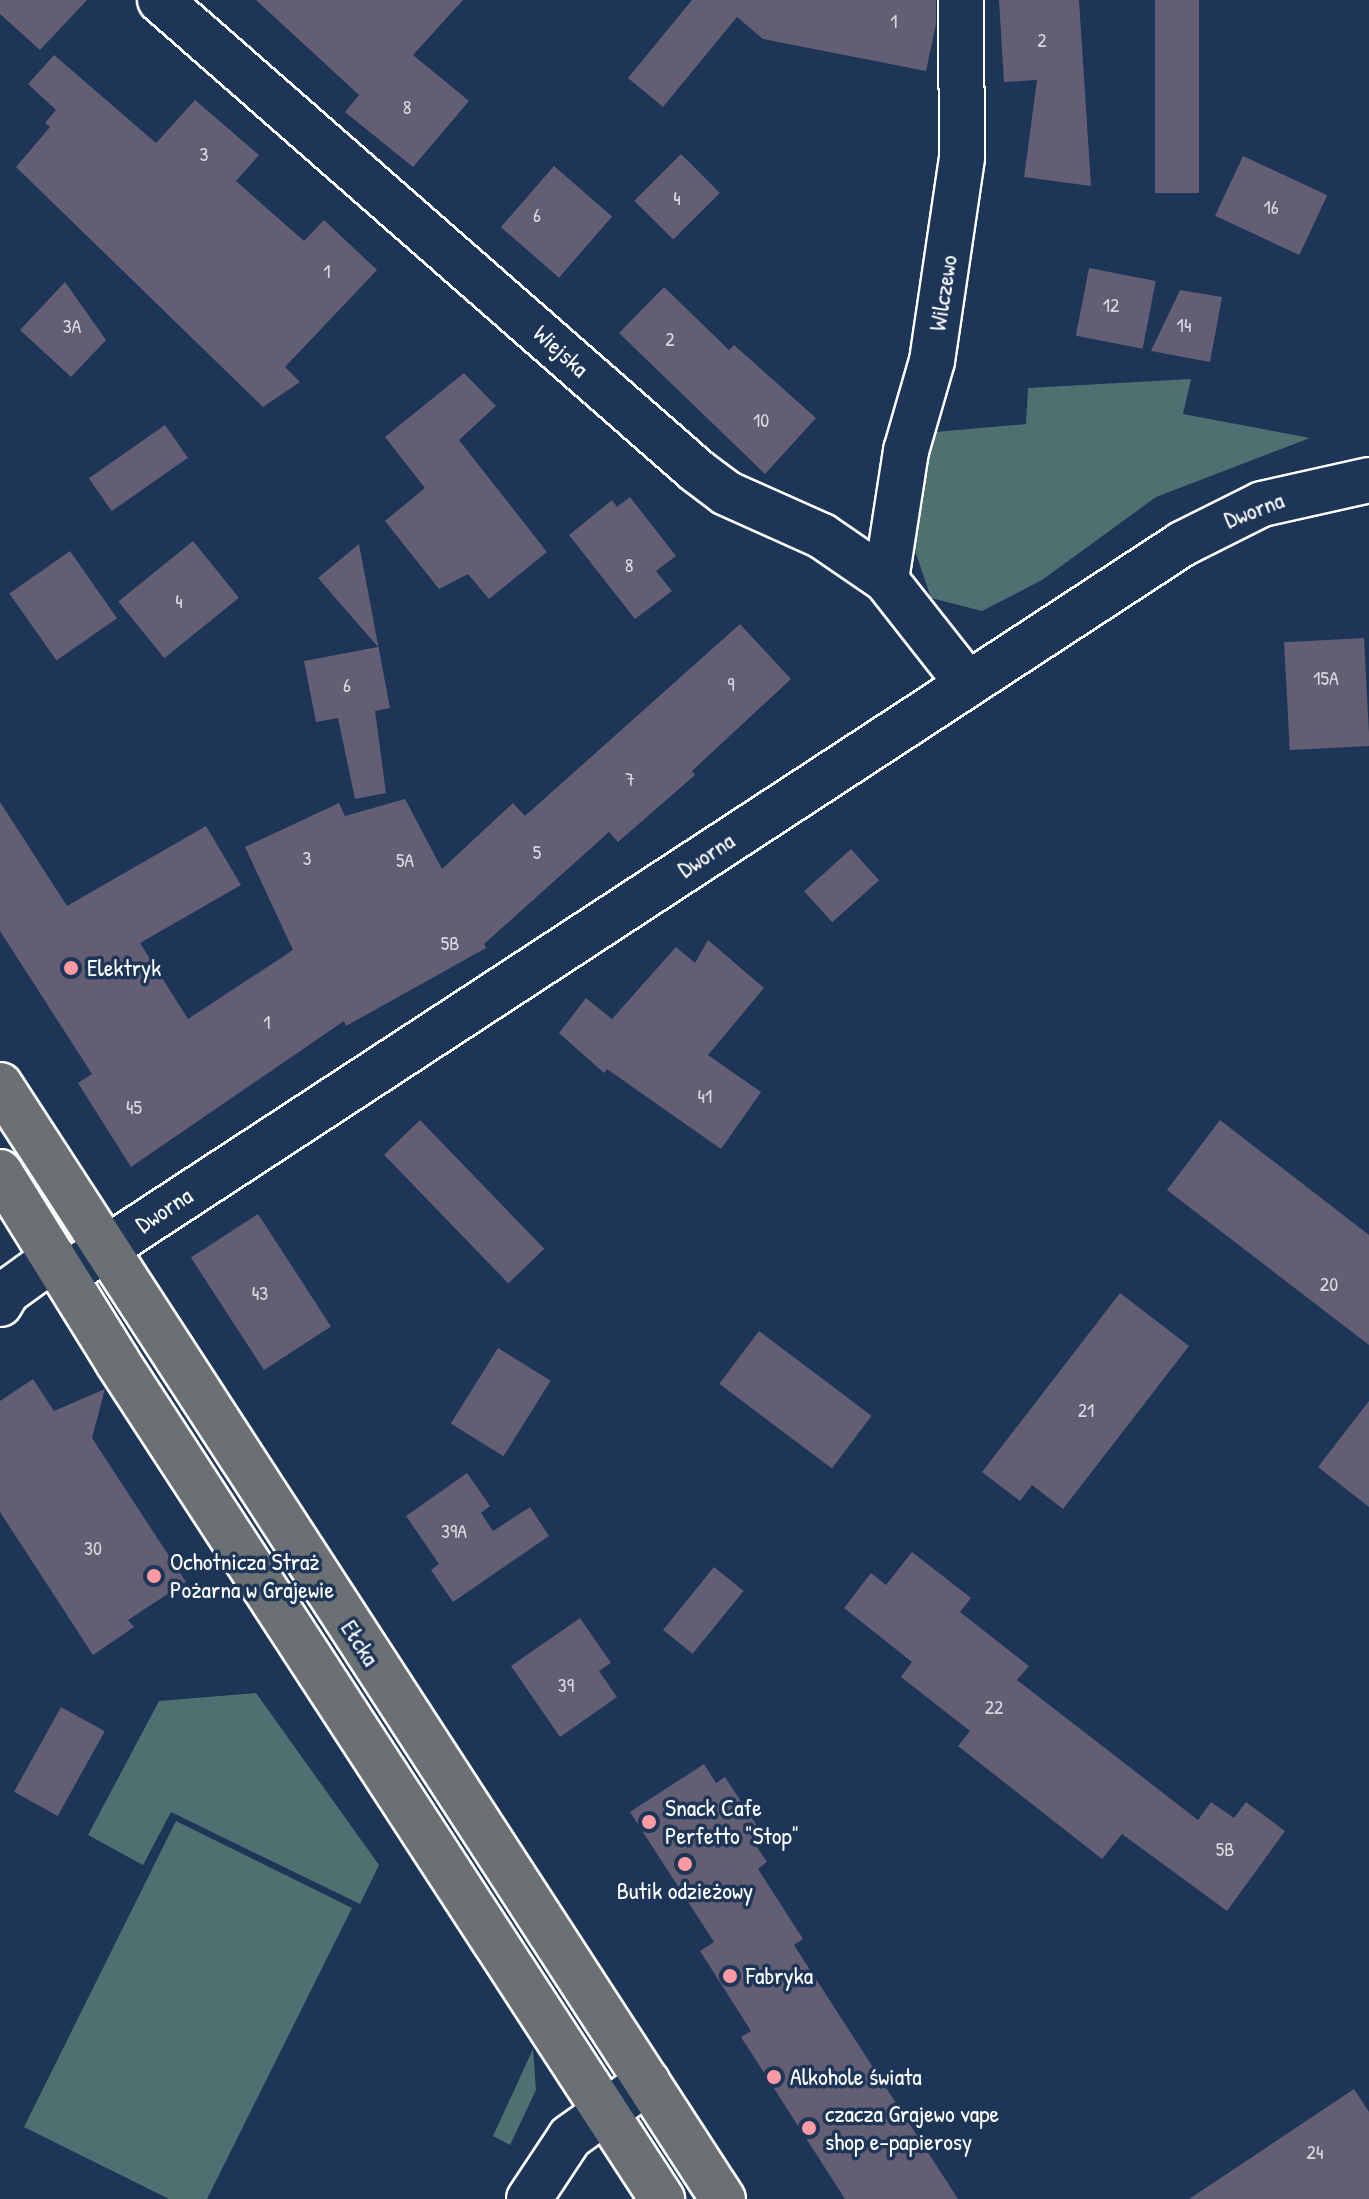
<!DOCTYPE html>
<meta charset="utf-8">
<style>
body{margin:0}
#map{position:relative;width:1369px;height:2199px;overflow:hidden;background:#1d3557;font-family:"Patrick Hand",sans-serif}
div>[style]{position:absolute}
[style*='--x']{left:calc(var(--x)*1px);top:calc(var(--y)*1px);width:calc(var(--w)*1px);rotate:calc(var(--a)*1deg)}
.green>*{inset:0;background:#4e7070}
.building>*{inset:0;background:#635e73;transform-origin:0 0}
.roads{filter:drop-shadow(2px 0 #fff) drop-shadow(-2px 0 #fff) drop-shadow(0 2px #fff) drop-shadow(0 -2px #fff)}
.minor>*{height:44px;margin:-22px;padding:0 22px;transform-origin:22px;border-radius:22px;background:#1d3557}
.primary>*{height:44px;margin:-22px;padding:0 22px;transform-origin:22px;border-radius:22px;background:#6a7074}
.dots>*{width:22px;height:22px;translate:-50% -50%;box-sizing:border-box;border:4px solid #1d3557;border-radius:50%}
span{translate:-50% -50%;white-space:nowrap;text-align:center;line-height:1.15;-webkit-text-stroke:7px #1d3557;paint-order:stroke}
.number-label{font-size:20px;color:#d8d7dc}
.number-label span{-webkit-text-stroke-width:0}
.street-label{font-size:24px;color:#fff}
.poi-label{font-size:24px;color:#fff}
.left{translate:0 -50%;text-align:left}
</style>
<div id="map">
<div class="green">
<i style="clip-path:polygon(1191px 379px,1183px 414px,1310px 438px,1156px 497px,1042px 580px,982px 611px,931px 598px,909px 533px,935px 432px,1026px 424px,1028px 388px)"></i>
<i style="clip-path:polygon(256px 1693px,379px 1865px,360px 1904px,171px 1812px,143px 1865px,88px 1835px,159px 1701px)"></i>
<i style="clip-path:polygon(176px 1821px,352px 1908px,207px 2199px,169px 2199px,24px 2127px)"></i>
<i style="clip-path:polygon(533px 2049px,536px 2090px,510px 2145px,493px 2136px)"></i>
</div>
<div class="building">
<i style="clip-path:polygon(0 0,87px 0,40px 50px,0 14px)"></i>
<i style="clip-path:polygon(256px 0,463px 0,413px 55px,469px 101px,413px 167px,345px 112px,359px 95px)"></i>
<i style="clip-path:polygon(692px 0,936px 0,936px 24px,926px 71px,763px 39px,737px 17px,663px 107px,628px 78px)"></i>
<i style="clip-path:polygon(999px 0,1079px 0,1091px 186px,1024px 177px,1037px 80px,1004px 82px)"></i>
<i style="left:1155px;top:0;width:44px;height:193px"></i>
<i style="clip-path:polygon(54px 55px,156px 143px,195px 100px,259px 155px,236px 181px,304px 241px,324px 220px,377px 270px,285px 367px,300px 382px,263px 407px,16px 167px,50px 127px,45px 123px,56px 110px,28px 84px)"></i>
<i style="left:681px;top:154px;width:55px;height:66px;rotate:45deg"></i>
<i style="left:1243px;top:156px;width:93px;height:66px;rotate:25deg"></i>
<i style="left:554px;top:166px;width:77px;height:81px;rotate:41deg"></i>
<i style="left:1089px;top:268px;width:68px;height:69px;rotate:11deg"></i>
<i style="clip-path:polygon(65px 282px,106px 340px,71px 377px,20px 330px)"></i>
<i style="clip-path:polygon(664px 287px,729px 350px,734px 345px,816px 418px,765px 474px,619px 333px)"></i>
<i style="clip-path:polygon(1180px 290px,1222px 297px,1210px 362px,1151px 351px)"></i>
<i style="clip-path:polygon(464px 373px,496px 406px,459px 440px,547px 552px,489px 599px,468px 574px,439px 589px,385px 521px,425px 488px,385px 437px)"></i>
<i style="left:165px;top:425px;width:40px;height:93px;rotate:55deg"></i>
<i style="clip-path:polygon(630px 497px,676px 556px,656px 571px,672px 591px,635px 619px,569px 535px,612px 500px,617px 507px)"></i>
<i style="left:193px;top:541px;width:73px;height:96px;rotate:51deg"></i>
<i style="clip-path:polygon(359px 544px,390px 708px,375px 711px,386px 793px,355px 799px,338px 718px,316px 722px,304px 661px,378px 647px,318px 578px)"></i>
<i style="left:70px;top:551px;width:82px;height:74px;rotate:55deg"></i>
<i style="clip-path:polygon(740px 624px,791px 679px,692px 771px,695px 775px,618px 842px,609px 832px,484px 944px,486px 948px,346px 1026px,344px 1021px,131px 1167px,78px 1083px,92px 1074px,0 931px,0 802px,67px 906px,206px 826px,241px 885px,140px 943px,188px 1019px,293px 950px,245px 847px,339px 803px,345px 816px,405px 799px,442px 869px,513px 803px,525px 816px)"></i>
<i style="left:1364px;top:638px;width:108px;height:80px;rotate:87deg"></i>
<i style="left:851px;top:849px;width:42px;height:63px;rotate:48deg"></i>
<i style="clip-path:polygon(708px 940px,764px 988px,708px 1055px,761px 1092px,721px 1149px,607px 1069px,604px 1073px,559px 1033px,586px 998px,612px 1019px,676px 947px,695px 963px)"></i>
<i style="left:420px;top:1120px;width:179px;height:50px;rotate:46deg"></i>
<i style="clip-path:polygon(1220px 1120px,1369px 1235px,1369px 1345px,1167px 1190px)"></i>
<i style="left:258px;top:1214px;width:134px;height:80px;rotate:57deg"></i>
<i style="clip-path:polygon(1120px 1293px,1189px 1346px,1063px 1509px,1032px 1485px,1020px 1501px,982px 1472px)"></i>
<i style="left:759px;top:1331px;width:141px;height:66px;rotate:37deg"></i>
<i style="left:498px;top:1348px;width:62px;height:89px;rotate:32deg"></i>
<i style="clip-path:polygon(33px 1379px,54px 1411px,105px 1389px,92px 1438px,186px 1582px,128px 1620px,134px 1627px,93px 1655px,0 1512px,0 1401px)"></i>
<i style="clip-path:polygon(1369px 1401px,1369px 1507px,1318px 1467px)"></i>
<i style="clip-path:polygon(467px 1473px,490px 1506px,481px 1513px,493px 1531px,530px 1507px,549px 1536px,453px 1602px,431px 1570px,439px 1564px,406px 1516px)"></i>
<i style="clip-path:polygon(912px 1552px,971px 1598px,960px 1612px,1029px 1666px,1017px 1680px,1198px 1820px,1211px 1802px,1234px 1818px,1246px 1802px,1285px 1831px,1227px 1911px,1122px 1834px,1102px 1859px,958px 1746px,970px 1731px,901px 1677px,912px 1662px,844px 1608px,871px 1573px,886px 1585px)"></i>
<i style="left:714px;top:1567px;width:38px;height:81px;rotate:39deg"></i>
<i style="clip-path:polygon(580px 1618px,611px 1663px,599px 1671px,617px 1697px,560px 1737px,511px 1666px)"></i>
<i style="left:61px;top:1707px;width:50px;height:97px;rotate:29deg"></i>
<i style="clip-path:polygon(704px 1764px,716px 1783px,725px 1777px,765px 1838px,755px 1844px,767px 1862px,758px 1869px,803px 1939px,794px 1945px,958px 2199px,845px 2199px,741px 2037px,751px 2031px,700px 1951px,714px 1942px,630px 1812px)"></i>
<i style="clip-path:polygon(1354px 2089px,1369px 2112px,1369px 2199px,1189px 2199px)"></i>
</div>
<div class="roads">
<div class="minor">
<i style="--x:160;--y:0;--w:714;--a:41.25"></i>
<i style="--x:697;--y:471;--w:36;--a:37"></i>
<i style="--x:726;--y:493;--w:105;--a:24.1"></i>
<i style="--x:822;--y:536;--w:78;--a:34.5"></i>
<i style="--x:886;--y:580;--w:131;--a:51.8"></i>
<i style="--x:886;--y:580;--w:131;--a:-81.2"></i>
<i style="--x:906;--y:451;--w:94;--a:-73.9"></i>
<i style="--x:932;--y:361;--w:206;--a:-81.6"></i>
<i style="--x:962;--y:157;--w:157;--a:-90.4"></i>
<i style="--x:64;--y:1276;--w:1336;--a:-33.21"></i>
<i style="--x:1182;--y:544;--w:89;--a:-26.6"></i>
<i style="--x:1262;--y:504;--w:110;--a:-12.6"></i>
<i style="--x:0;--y:1304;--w:14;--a:-60"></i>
<i style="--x:7;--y:1292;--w:58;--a:-35.9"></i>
<i style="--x:529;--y:2199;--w:74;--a:-56.5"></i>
<i style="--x:570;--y:2137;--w:95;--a:-35.5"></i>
</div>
<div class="primary">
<i style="--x:0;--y:1085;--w:1328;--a:57.02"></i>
<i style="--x:0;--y:1172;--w:222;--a:58.2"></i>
<i style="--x:117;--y:1361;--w:1000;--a:56.96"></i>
</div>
</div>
<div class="dots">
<i style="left:71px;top:968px;background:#ff9aa2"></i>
<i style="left:154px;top:1576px;background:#ff9aa2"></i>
<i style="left:649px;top:1822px;background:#ff9aa2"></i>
<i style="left:685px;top:1864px;background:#ff9aa2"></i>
<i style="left:730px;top:1976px;background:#ff9aa2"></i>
<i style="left:774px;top:2077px;background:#ff9aa2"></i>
<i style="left:809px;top:2128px;background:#ff9aa2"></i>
</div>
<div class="number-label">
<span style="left:894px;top:20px">1</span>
<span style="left:1042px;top:39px">2</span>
<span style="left:407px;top:106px">8</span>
<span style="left:204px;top:153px">3</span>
<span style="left:677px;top:197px">4</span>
<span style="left:1271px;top:206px">16</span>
<span style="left:537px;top:214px">6</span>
<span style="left:327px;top:270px">1</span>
<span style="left:1111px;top:304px">12</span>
<span style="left:1184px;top:324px">14</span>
<span style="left:72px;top:325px">3A</span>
<span style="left:670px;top:338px">2</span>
<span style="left:761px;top:419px">10</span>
<span style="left:629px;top:564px">8</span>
<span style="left:179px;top:600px">4</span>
<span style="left:1326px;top:677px">15A</span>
<span style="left:731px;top:683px">9</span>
<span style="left:347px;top:684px">6</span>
<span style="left:630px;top:778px">7</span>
<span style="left:537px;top:851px">5</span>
<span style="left:307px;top:857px">3</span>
<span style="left:405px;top:859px">5A</span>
<span style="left:450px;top:942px">5B</span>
<span style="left:267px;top:1021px">1</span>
<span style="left:705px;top:1095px">41</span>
<span style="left:134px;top:1106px">45</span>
<span style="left:1329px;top:1283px">20</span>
<span style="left:260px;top:1292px">43</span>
<span style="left:1086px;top:1409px">21</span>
<span style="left:454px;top:1530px">39A</span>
<span style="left:93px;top:1547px">30</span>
<span style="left:566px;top:1684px">39</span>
<span style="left:994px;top:1706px">22</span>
<span style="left:1225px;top:1848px">5B</span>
<span style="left:1315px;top:2151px">24</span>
</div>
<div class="street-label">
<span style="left:943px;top:293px;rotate:-81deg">Wilczewo</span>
<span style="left:561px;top:351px;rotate:42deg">Wiejska</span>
<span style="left:1254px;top:510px;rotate:-21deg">Dworna</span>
<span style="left:706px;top:855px;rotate:-33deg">Dworna</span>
<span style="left:164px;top:1210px;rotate:-33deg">Dworna</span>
<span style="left:360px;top:1643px;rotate:57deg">Ełcka</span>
</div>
<div class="poi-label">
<span class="left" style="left:87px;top:968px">Elektryk</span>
<span class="left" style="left:170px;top:1576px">Ochotnicza Straż<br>Pożarna w Grajewie</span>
<span class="left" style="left:665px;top:1822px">Snack Cafe<br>Perfetto "Stop"</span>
<span style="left:685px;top:1891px">Butik odzieżowy</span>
<span class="left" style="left:746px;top:1976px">Fabryka</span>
<span class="left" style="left:790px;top:2077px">Alkohole świata</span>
<span class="left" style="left:825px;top:2128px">czacza Grajewo vape<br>shop e-papierosy</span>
</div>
</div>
